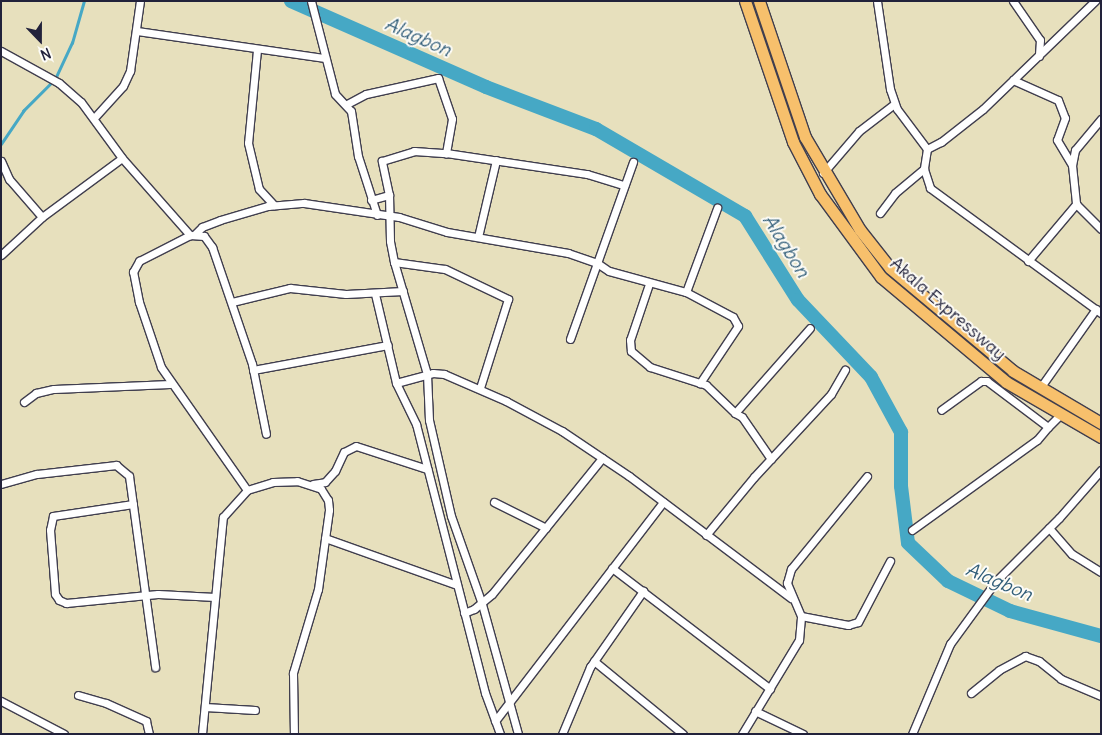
<!DOCTYPE html>
<style>
body{margin:0}
#map{position:relative;width:1102px;height:735px;overflow:hidden;background:#e7e0bd;font-family:Delius,sans-serif}
div>[style]{position:absolute}
[style*='--x']{left:calc(var(--x)*1px);top:calc(var(--y)*1px);width:calc(var(--w)*1px);rotate:calc(var(--a)*1deg)}
.stream>*{height:2.5px;margin:-1.25px;padding:0 1.25px;transform-origin:1.25px;border-radius:1.25px;background:#46a8c5}
.river>*{height:14px;margin:-7px;padding:0 7px;transform-origin:7px;border-radius:7px;background:#46a8c5}
.roads{filter:drop-shadow(1px 0 #403e4e) drop-shadow(-1px 0 #403e4e) drop-shadow(0 1px #403e4e) drop-shadow(0 -1px #403e4e)}
.minor>*{height:7px;margin:-3.5px;padding:0 3.5px;transform-origin:3.5px;border-radius:3.5px;background:#fff}
.primary>*{height:11px;margin:-5.5px;padding:0 5.5px;transform-origin:5.5px;border-radius:5.5px;background:#f7c06c}
span{translate:-50% -50%;white-space:nowrap;text-align:center;line-height:1.15;-webkit-text-stroke:4px #fdfcf7;paint-order:stroke}
.street-label{font-size:18px;color:#22223b}
.water-label{font-size:19px;color:#325e79;font-style:italic}
.frame{position:absolute;inset:0;border:2px solid #22223b;pointer-events:none}
.north{position:absolute;left:15px;top:15px;width:50px;height:50px;-webkit-text-stroke:4px #fdfcf7;paint-order:stroke;rotate:158deg;font-size:14px;font-weight:700;line-height:20px;text-align:center;color:#22223b}
.north::after{content:'';display:block;margin:auto;width:18px;height:22px;background:#22223b;clip-path:polygon(50% 0,100% 100%,50% 72%,0 100%)}
</style>
<div id="map">
<div class="stream">
<i style="--x:55;--y:79;--w:40;--a:-65"></i>
<i style="--x:72;--y:43;--w:44;--a:-74.1"></i>
<i style="--x:1;--y:144;--w:40;--a:-56"></i>
<i style="--x:23;--y:111;--w:40;--a:-45"></i>
</div>
<div class="river">
<i style="--x:291;--y:1;--w:213;--a:23.8"></i>
<i style="--x:486;--y:87;--w:118;--a:20.9"></i>
<i style="--x:596;--y:129;--w:173;--a:30.3"></i>
<i style="--x:745;--y:216;--w:99;--a:57.8"></i>
<i style="--x:798;--y:300;--w:106;--a:46.5"></i>
<i style="--x:871;--y:377;--w:63;--a:61.4"></i>
<i style="--x:901;--y:432;--w:54;--a:90"></i>
<i style="--x:901;--y:486;--w:57;--a:83"></i>
<i style="--x:908;--y:543;--w:55;--a:43.5"></i>
<i style="--x:948;--y:581;--w:69;--a:25.8"></i>
<i style="--x:1010;--y:611;--w:94;--a:15.4"></i>
</div>
<div class="roads">
<div class="minor">
<i style="--x:311;--y:1;--w:96;--a:75.5"></i>
<i style="--x:335;--y:94;--w:23;--a:47"></i>
<i style="--x:351;--y:111;--w:46;--a:81.2"></i>
<i style="--x:358;--y:156;--w:62;--a:72.1"></i>
<i style="--x:877;--y:1;--w:89;--a:81.6"></i>
<i style="--x:890;--y:89;--w:21;--a:71"></i>
<i style="--x:897;--y:109;--w:50;--a:53.1"></i>
<i style="--x:927;--y:149;--w:20;--a:99"></i>
<i style="--x:924;--y:169;--w:20;--a:72"></i>
<i style="--x:930;--y:188;--w:212;--a:36.2"></i>
<i style="--x:1013;--y:1;--w:47;--a:55.3"></i>
<i style="--x:1040;--y:40;--w:16;--a:94"></i>
<i style="--x:137;--y:31;--w:190;--a:8.2"></i>
<i style="--x:257;--y:50;--w:93;--a:95.5"></i>
<i style="--x:248;--y:143;--w:47;--a:76.6"></i>
<i style="--x:259;--y:189;--w:22;--a:47"></i>
<i style="--x:1;--y:51;--w:66;--a:28.9"></i>
<i style="--x:59;--y:83;--w:29;--a:41"></i>
<i style="--x:81;--y:102;--w:69;--a:53.8"></i>
<i style="--x:122;--y:158;--w:103;--a:48.6"></i>
<i style="--x:1013;--y:80;--w:49;--a:24"></i>
<i style="--x:1058;--y:100;--w:19;--a:69"></i>
<i style="--x:1065;--y:118;--w:23;--a:110"></i>
<i style="--x:1057;--y:140;--w:29;--a:59"></i>
<i style="--x:347;--y:104;--w:21;--a:-28"></i>
<i style="--x:366;--y:94;--w:74;--a:-12.5"></i>
<i style="--x:438;--y:78;--w:43;--a:71.1"></i>
<i style="--x:452;--y:119;--w:35;--a:100"></i>
<i style="--x:94;--y:118;--w:43;--a:-47.8"></i>
<i style="--x:123;--y:86;--w:17;--a:-65"></i>
<i style="--x:130;--y:71;--w:71;--a:-81.9"></i>
<i style="--x:1101;--y:119;--w:40;--a:130"></i>
<i style="--x:1075;--y:150;--w:15;--a:101"></i>
<i style="--x:1072;--y:165;--w:39;--a:84"></i>
<i style="--x:1076;--y:204;--w:35;--a:45"></i>
<i style="--x:927;--y:149;--w:16;--a:-27"></i>
<i style="--x:941;--y:142;--w:53;--a:-38.2"></i>
<i style="--x:983;--y:109;--w:156;--a:-44"></i>
<i style="--x:1;--y:161;--w:20;--a:66"></i>
<i style="--x:9;--y:179;--w:50;--a:49"></i>
<i style="--x:823;--y:173;--w:55;--a:-49.4"></i>
<i style="--x:859;--y:131;--w:44;--a:-37.6"></i>
<i style="--x:371;--y:200;--w:19;--a:-16"></i>
<i style="--x:880;--y:213;--w:25;--a:-53"></i>
<i style="--x:895;--y:193;--w:38;--a:-40"></i>
<i style="--x:195;--y:234;--w:10;--a:-45"></i>
<i style="--x:202;--y:227;--w:19;--a:-21"></i>
<i style="--x:220;--y:220;--w:50;--a:-16.3"></i>
<i style="--x:268;--y:206;--w:36;--a:-5"></i>
<i style="--x:304;--y:203;--w:96;--a:8.4"></i>
<i style="--x:399;--y:217;--w:50;--a:17.4"></i>
<i style="--x:447;--y:232;--w:123;--a:9.8"></i>
<i style="--x:568;--y:253;--w:31;--a:19"></i>
<i style="--x:597;--y:263;--w:14;--a:34"></i>
<i style="--x:609;--y:271;--w:80;--a:15.3"></i>
<i style="--x:686;--y:292;--w:53;--a:28"></i>
<i style="--x:733;--y:317;--w:10;--a:61"></i>
<i style="--x:738;--y:326;--w:69;--a:123.7"></i>
<i style="--x:478;--y:237;--w:79;--a:-76.8"></i>
<i style="--x:1;--y:255;--w:56;--a:-42.8"></i>
<i style="--x:42;--y:217;--w:99;--a:-36.4"></i>
<i style="--x:1028;--y:261;--w:75;--a:-49.9"></i>
<i style="--x:394;--y:262;--w:51;--a:7.8"></i>
<i style="--x:445;--y:269;--w:70;--a:25.5"></i>
<i style="--x:508;--y:299;--w:93;--a:107.5"></i>
<i style="--x:649;--y:284;--w:59;--a:108.7"></i>
<i style="--x:630;--y:340;--w:11;--a:85"></i>
<i style="--x:631;--y:351;--w:25;--a:40"></i>
<i style="--x:650;--y:367;--w:59;--a:17.8"></i>
<i style="--x:706;--y:385;--w:40;--a:44"></i>
<i style="--x:686;--y:292;--w:90;--a:-69.7"></i>
<i style="--x:375;--y:294;--w:91;--a:76.7"></i>
<i style="--x:396;--y:383;--w:46;--a:64"></i>
<i style="--x:416;--y:424;--w:278;--a:75.6"></i>
<i style="--x:485;--y:693;--w:44;--a:69.9"></i>
<i style="--x:232;--y:302;--w:60;--a:-13.6"></i>
<i style="--x:290;--y:288;--w:56;--a:6.1"></i>
<i style="--x:346;--y:294;--w:57;--a:-3"></i>
<i style="--x:570;--y:339;--w:188;--a:-70.4"></i>
<i style="--x:253;--y:370;--w:137;--a:-10.5"></i>
<i style="--x:396;--y:383;--w:38;--a:-15"></i>
<i style="--x:433;--y:373;--w:11;--a:5"></i>
<i style="--x:444;--y:374;--w:68;--a:23.5"></i>
<i style="--x:506;--y:401;--w:64;--a:28.2"></i>
<i style="--x:562;--y:431;--w:81;--a:33.9"></i>
<i style="--x:629;--y:476;--w:203;--a:37"></i>
<i style="--x:1040;--y:388;--w:97;--a:-54.7"></i>
<i style="--x:24;--y:402;--w:15;--a:-37"></i>
<i style="--x:36;--y:393;--w:18;--a:-13"></i>
<i style="--x:54;--y:389;--w:116;--a:-2.5"></i>
<i style="--x:1048;--y:427;--w:17;--a:-45"></i>
<i style="--x:771;--y:459;--w:51;--a:-124.6"></i>
<i style="--x:742;--y:417;--w:8;--a:-150"></i>
<i style="--x:735;--y:413;--w:113;--a:-48.6"></i>
<i style="--x:1;--y:484;--w:37;--a:-16"></i>
<i style="--x:37;--y:474;--w:80;--a:-6.5"></i>
<i style="--x:116;--y:465;--w:17;--a:40"></i>
<i style="--x:129;--y:476;--w:193;--a:82.2"></i>
<i style="--x:313;--y:484;--w:12;--a:-9"></i>
<i style="--x:325;--y:482;--w:15;--a:-48"></i>
<i style="--x:335;--y:471;--w:21;--a:-65"></i>
<i style="--x:344;--y:452;--w:13;--a:-27"></i>
<i style="--x:356;--y:446;--w:75;--a:17.9"></i>
<i style="--x:247;--y:490;--w:150;--a:-125"></i>
<i style="--x:161;--y:367;--w:69;--a:-108.7"></i>
<i style="--x:139;--y:302;--w:31;--a:-101"></i>
<i style="--x:133;--y:272;--w:13;--a:-61"></i>
<i style="--x:139;--y:261;--w:57;--a:-27"></i>
<i style="--x:190;--y:235;--w:14;--a:4"></i>
<i style="--x:204;--y:236;--w:14;--a:54"></i>
<i style="--x:212;--y:247;--w:124;--a:71.1"></i>
<i style="--x:252;--y:364;--w:71;--a:78.7"></i>
<i style="--x:494;--y:502;--w:58;--a:26.6"></i>
<i style="--x:133;--y:504;--w:81;--a:171.5"></i>
<i style="--x:53;--y:516;--w:14;--a:102"></i>
<i style="--x:50;--y:530;--w:64;--a:85.5"></i>
<i style="--x:55;--y:594;--w:7;--a:56"></i>
<i style="--x:59;--y:600;--w:8;--a:23"></i>
<i style="--x:66;--y:603;--w:92;--a:-5.6"></i>
<i style="--x:158;--y:594;--w:57;--a:3"></i>
<i style="--x:1049;--y:528;--w:35;--a:49"></i>
<i style="--x:1072;--y:554;--w:34;--a:32"></i>
<i style="--x:912;--y:530;--w:154;--a:-35.8"></i>
<i style="--x:1037;--y:440;--w:17;--a:-50"></i>
<i style="--x:1048;--y:427;--w:76;--a:-143"></i>
<i style="--x:987;--y:381;--w:6;--a:180"></i>
<i style="--x:981;--y:381;--w:49;--a:144.1"></i>
<i style="--x:706;--y:535;--w:75;--a:-50.4"></i>
<i style="--x:754;--y:477;--w:113;--a:-47.1"></i>
<i style="--x:831;--y:394;--w:28;--a:-60"></i>
<i style="--x:325;--y:538;--w:140;--a:19.6"></i>
<i style="--x:612;--y:568;--w:199;--a:37.4"></i>
<i style="--x:464;--y:613;--w:11;--a:-22"></i>
<i style="--x:474;--y:609;--w:23;--a:-40"></i>
<i style="--x:492;--y:594;--w:175;--a:-51"></i>
<i style="--x:801;--y:616;--w:48;--a:10.8"></i>
<i style="--x:848;--y:625;--w:10;--a:-17"></i>
<i style="--x:858;--y:622;--w:69;--a:-62.3"></i>
<i style="--x:594;--y:661;--w:115;--a:39.4"></i>
<i style="--x:971;--y:693;--w:36;--a:-39"></i>
<i style="--x:999;--y:670;--w:30;--a:-28"></i>
<i style="--x:1025;--y:656;--w:15;--a:20"></i>
<i style="--x:1039;--y:661;--w:28;--a:39"></i>
<i style="--x:1061;--y:679;--w:43;--a:23"></i>
<i style="--x:78;--y:695;--w:29;--a:16"></i>
<i style="--x:106;--y:703;--w:44;--a:24.2"></i>
<i style="--x:146;--y:721;--w:13;--a:77"></i>
<i style="--x:1;--y:701;--w:71;--a:27.6"></i>
<i style="--x:205;--y:707;--w:50;--a:3.4"></i>
<i style="--x:755;--y:711;--w:53;--a:25.6"></i>
<i style="--x:495;--y:721;--w:276;--a:-52.5"></i>
<i style="--x:202;--y:734;--w:218;--a:-84.5"></i>
<i style="--x:223;--y:517;--w:36;--a:-48"></i>
<i style="--x:247;--y:490;--w:27;--a:-17"></i>
<i style="--x:273;--y:482;--w:24;--a:-2"></i>
<i style="--x:297;--y:481;--w:25;--a:18"></i>
<i style="--x:321;--y:489;--w:13;--a:58"></i>
<i style="--x:328;--y:500;--w:10;--a:84"></i>
<i style="--x:329;--y:510;--w:80;--a:97.9"></i>
<i style="--x:318;--y:589;--w:88;--a:106.6"></i>
<i style="--x:293;--y:673;--w:61;--a:89.1"></i>
<i style="--x:518;--y:734;--w:135;--a:-105.5"></i>
<i style="--x:482;--y:604;--w:93;--a:-109.4"></i>
<i style="--x:451;--y:516;--w:98;--a:-102.9"></i>
<i style="--x:429;--y:420;--w:46;--a:-92.5"></i>
<i style="--x:427;--y:374;--w:117;--a:-106.4"></i>
<i style="--x:394;--y:262;--w:21;--a:-101"></i>
<i style="--x:390;--y:241;--w:46;--a:-91.2"></i>
<i style="--x:389;--y:195;--w:35;--a:-102"></i>
<i style="--x:382;--y:161;--w:34;--a:-17"></i>
<i style="--x:414;--y:151;--w:32;--a:4"></i>
<i style="--x:446;--y:153;--w:143;--a:8.5"></i>
<i style="--x:587;--y:174;--w:39;--a:17"></i>
<i style="--x:562;--y:734;--w:73;--a:-67.3"></i>
<i style="--x:590;--y:667;--w:93;--a:-55.1"></i>
<i style="--x:742;--y:734;--w:110;--a:-58.8"></i>
<i style="--x:799;--y:640;--w:24;--a:-85"></i>
<i style="--x:801;--y:616;--w:36;--a:-113"></i>
<i style="--x:787;--y:583;--w:15;--a:-74"></i>
<i style="--x:791;--y:569;--w:120;--a:-50.7"></i>
<i style="--x:912;--y:734;--w:98;--a:-67.1"></i>
<i style="--x:950;--y:644;--w:78;--a:-53.9"></i>
<i style="--x:996;--y:581;--w:89;--a:-45"></i>
<i style="--x:1059;--y:518;--w:64;--a:-48.8"></i>
</div>
<div class="primary">
<i style="--x:745;--y:1;--w:149;--a:71.2"></i>
<i style="--x:793;--y:142;--w:59;--a:62.6"></i>
<i style="--x:820;--y:194;--w:103;--a:53.7"></i>
<i style="--x:881;--y:277;--w:163;--a:40"></i>
<i style="--x:1006;--y:382;--w:110;--a:30.1"></i>
<i style="--x:759;--y:1;--w:144;--a:71.3"></i>
<i style="--x:805;--y:137;--w:108;--a:59.4"></i>
<i style="--x:860;--y:230;--w:48;--a:51.7"></i>
<i style="--x:890;--y:268;--w:160;--a:39.9"></i>
<i style="--x:1013;--y:371;--w:102;--a:30.6"></i>
</div>
</div>
<div class="street-label">
<span style="left:948px;top:309px;rotate:41deg">Akala Expressway</span>
</div>
<div class="water-label">
<span style="left:418px;top:37px;rotate:24deg">Alagbon</span>
<span style="left:786px;top:246px;rotate:58deg">Alagbon</span>
<span style="left:999px;top:582px;rotate:23deg">Alagbon</span>
</div>
<div class="frame"></div>
<div class="north">N</div>
</div>
